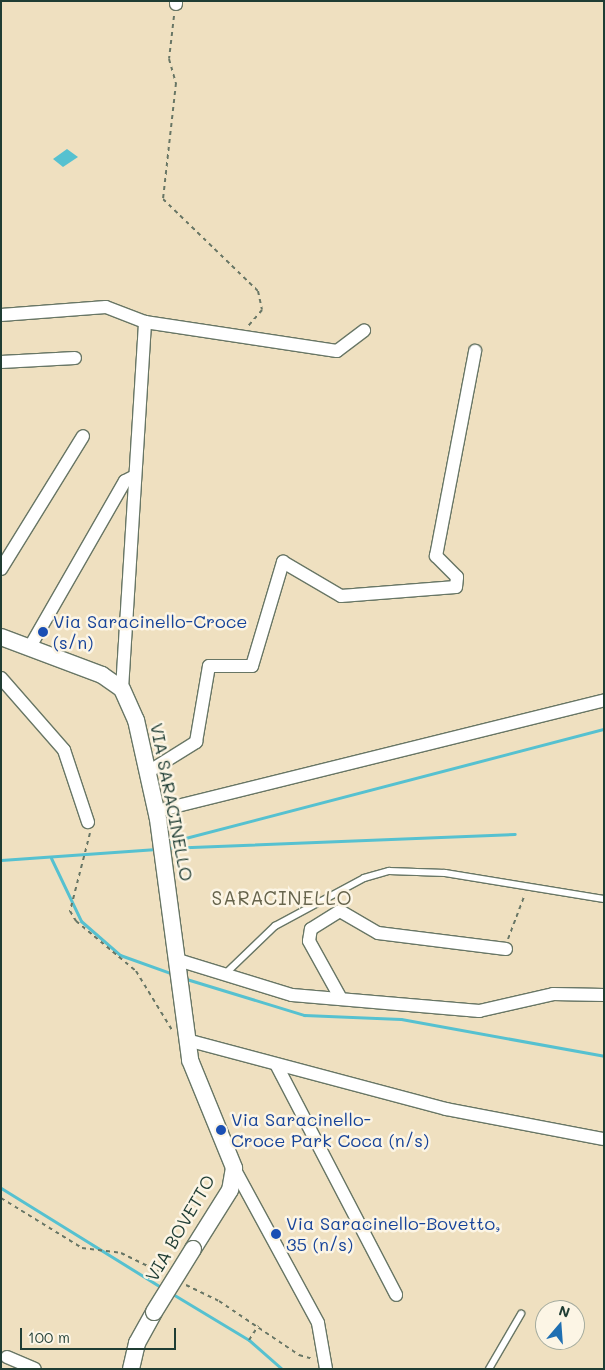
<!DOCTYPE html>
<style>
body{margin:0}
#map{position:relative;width:605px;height:1370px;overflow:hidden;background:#efe0c0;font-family:Mali,sans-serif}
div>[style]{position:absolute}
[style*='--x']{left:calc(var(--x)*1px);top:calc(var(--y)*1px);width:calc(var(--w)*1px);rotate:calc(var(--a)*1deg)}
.water>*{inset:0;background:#56c1d0}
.stream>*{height:3px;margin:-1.5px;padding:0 1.5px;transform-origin:1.5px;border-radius:1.5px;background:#56c1d0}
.path>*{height:2px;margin-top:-1px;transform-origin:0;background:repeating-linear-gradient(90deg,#687665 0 4px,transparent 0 8px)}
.roads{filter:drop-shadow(1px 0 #687665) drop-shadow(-1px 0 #687665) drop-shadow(0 1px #687665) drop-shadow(0 -1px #687665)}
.service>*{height:6px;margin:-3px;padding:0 3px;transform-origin:3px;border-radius:3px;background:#fff}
.minor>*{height:12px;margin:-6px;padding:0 6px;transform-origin:6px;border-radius:6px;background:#fff}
.tertiary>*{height:16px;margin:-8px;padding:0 8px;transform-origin:8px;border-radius:8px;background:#fff}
.bridges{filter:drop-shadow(1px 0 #687665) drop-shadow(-1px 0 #687665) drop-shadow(0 1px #687665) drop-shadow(0 -1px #687665)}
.tertiary-bridge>*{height:16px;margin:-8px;padding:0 8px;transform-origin:8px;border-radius:8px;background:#fff}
.dots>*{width:14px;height:14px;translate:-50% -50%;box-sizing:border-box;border:2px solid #fcf5e5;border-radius:50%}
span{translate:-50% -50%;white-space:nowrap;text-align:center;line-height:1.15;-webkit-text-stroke:5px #fcf5e5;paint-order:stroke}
.transit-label{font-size:18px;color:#164399}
.left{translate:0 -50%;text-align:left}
.street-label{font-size:18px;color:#1f3d34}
.neighbourhood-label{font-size:19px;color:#66644c;letter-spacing:1px}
.frame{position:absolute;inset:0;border:2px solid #1f3d34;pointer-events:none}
.north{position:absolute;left:535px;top:1300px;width:50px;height:50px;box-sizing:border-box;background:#fcf5e5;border:1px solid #a4ab9e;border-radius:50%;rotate:18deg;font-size:14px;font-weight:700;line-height:20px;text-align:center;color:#1f3d34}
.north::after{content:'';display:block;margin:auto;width:18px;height:22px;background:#1f6fb2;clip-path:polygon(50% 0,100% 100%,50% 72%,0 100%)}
.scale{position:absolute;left:20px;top:1328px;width:156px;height:22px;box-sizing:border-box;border:2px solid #1f3d34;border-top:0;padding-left:6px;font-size:15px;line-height:18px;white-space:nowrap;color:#1f3d34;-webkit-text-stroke:4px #fcf5e5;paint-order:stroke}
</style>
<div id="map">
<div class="water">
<i style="clip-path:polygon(67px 149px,78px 157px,63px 167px,53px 159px)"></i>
</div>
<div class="stream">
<i style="--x:166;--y:843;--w:453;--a:-14.6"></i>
<i style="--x:166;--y:848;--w:349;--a:-2.3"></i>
<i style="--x:51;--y:858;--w:70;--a:64.5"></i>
<i style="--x:81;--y:921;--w:52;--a:41.1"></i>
<i style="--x:120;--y:955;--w:56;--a:19.7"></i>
<i style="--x:1;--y:860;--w:156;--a:-4"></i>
<i style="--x:183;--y:978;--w:127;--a:17"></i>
<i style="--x:304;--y:1015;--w:97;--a:2.4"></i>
<i style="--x:401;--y:1019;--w:206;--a:10.3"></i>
<i style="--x:1;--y:1188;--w:192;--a:31.8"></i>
<i style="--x:171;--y:1293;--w:91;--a:31.1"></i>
<i style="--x:249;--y:1340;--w:44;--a:41.3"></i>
</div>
<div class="path">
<i style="--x:174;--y:16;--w:43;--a:96.6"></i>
<i style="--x:169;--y:59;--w:25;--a:74"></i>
<i style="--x:176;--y:83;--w:117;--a:96.4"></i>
<i style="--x:163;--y:199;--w:132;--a:44.1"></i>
<i style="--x:258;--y:291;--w:19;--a:78"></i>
<i style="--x:262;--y:310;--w:21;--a:131"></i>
<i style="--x:90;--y:833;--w:81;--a:104.4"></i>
<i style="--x:70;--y:911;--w:12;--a:59"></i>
<i style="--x:76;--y:921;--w:78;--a:39.8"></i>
<i style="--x:136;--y:971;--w:69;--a:58.6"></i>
<i style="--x:508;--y:939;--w:48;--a:-69.3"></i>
<i style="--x:1;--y:1198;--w:95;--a:31.7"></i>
<i style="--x:82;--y:1248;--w:39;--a:7"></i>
<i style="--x:121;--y:1253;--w:46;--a:26"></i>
<i style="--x:186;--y:1285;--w:37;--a:26"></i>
<i style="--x:219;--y:1301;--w:97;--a:34"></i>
<i style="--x:299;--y:1355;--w:15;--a:16"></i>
<i style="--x:249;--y:1340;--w:17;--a:-57"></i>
</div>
<div class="roads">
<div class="service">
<i style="--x:224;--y:975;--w:71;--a:-43.9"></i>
<i style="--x:275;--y:926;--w:101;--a:-28.3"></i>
<i style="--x:364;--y:878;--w:26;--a:-16"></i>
<i style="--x:389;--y:871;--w:56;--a:2"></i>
<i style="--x:445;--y:873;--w:161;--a:9.3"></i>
<i style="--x:489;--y:1369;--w:64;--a:-59.8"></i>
</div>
<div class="minor">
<i style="--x:176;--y:4;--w:3;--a:-90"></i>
<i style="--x:1;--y:315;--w:105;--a:-4.4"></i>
<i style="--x:106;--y:307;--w:42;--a:21"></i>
<i style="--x:1;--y:362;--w:74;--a:-3.1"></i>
<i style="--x:1;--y:569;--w:156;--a:-58.3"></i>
<i style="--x:31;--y:645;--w:189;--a:-60.2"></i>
<i style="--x:125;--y:481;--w:11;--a:-27"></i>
<i style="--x:1;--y:678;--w:96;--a:48.8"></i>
<i style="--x:64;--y:750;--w:76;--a:71.6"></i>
<i style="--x:122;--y:689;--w:368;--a:-86.4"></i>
<i style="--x:145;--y:322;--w:194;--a:8.6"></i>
<i style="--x:337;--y:351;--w:34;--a:-37"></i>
<i style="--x:148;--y:772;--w:57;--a:-32"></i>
<i style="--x:196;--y:742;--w:77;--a:-80.3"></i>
<i style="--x:209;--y:666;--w:43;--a:0"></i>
<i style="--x:252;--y:666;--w:109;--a:-73.4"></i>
<i style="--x:283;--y:562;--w:67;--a:30.4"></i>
<i style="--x:341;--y:596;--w:115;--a:-4.5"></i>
<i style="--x:456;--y:587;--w:10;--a:-84"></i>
<i style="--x:457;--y:577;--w:30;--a:-135"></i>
<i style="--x:436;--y:556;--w:209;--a:-79.2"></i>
<i style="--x:157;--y:811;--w:461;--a:-13.9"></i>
<i style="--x:178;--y:960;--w:119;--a:17.1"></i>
<i style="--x:292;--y:995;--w:188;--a:4.9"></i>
<i style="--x:479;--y:1011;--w:76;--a:-12.9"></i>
<i style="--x:553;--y:994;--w:51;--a:1.1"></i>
<i style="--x:340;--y:997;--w:64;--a:-119"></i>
<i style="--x:309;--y:941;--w:12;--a:-81"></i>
<i style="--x:311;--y:929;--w:34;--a:-32"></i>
<i style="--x:340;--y:911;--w:44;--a:30.1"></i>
<i style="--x:378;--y:933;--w:129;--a:7.1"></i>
<i style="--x:187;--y:1040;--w:268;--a:14.9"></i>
<i style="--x:446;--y:1109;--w:160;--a:10.8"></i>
<i style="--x:277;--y:1066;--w:258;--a:62.5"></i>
<i style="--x:234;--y:1168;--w:176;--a:61.5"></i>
<i style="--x:318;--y:1323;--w:47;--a:80.1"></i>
<i style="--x:7;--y:1357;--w:30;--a:23"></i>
</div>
<div class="tertiary">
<i style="--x:1;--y:637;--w:108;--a:20.6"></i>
<i style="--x:102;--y:675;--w:24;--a:35"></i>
<i style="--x:122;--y:689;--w:34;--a:66"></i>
<i style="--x:136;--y:720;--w:101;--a:77.5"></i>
<i style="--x:158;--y:819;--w:243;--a:82.4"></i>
<i style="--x:190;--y:1060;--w:117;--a:67.8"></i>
<i style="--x:234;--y:1168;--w:22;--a:100"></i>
<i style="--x:230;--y:1190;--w:70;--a:122.1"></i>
<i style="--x:131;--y:1369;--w:27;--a:-77"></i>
<i style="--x:137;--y:1343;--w:35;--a:-61"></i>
</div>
</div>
<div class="bridges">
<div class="tertiary-bridge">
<i style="--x:154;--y:1312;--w:74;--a:-58.2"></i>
</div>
</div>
<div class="dots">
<i style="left:43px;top:632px;background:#1a4fb4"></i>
<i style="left:221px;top:1130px;background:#1a4fb4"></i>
<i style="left:276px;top:1234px;background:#1a4fb4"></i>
</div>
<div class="transit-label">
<span class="left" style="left:53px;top:632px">Via Saracinello-Croce<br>(s/n)</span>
<span class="left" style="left:231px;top:1130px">Via Saracinello-<br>Croce Park Coca (n/s)</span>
<span class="left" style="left:286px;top:1234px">Via Saracinello-Bovetto,<br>35 (n/s)</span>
</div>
<div class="street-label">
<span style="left:172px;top:802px;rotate:79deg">VIA SARACINELLO</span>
<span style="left:180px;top:1228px;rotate:-60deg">VIA BOVETTO</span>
</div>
<div class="neighbourhood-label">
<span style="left:282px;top:898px">SARACINELLO</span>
</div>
<div class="frame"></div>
<div class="north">N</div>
<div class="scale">100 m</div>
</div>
